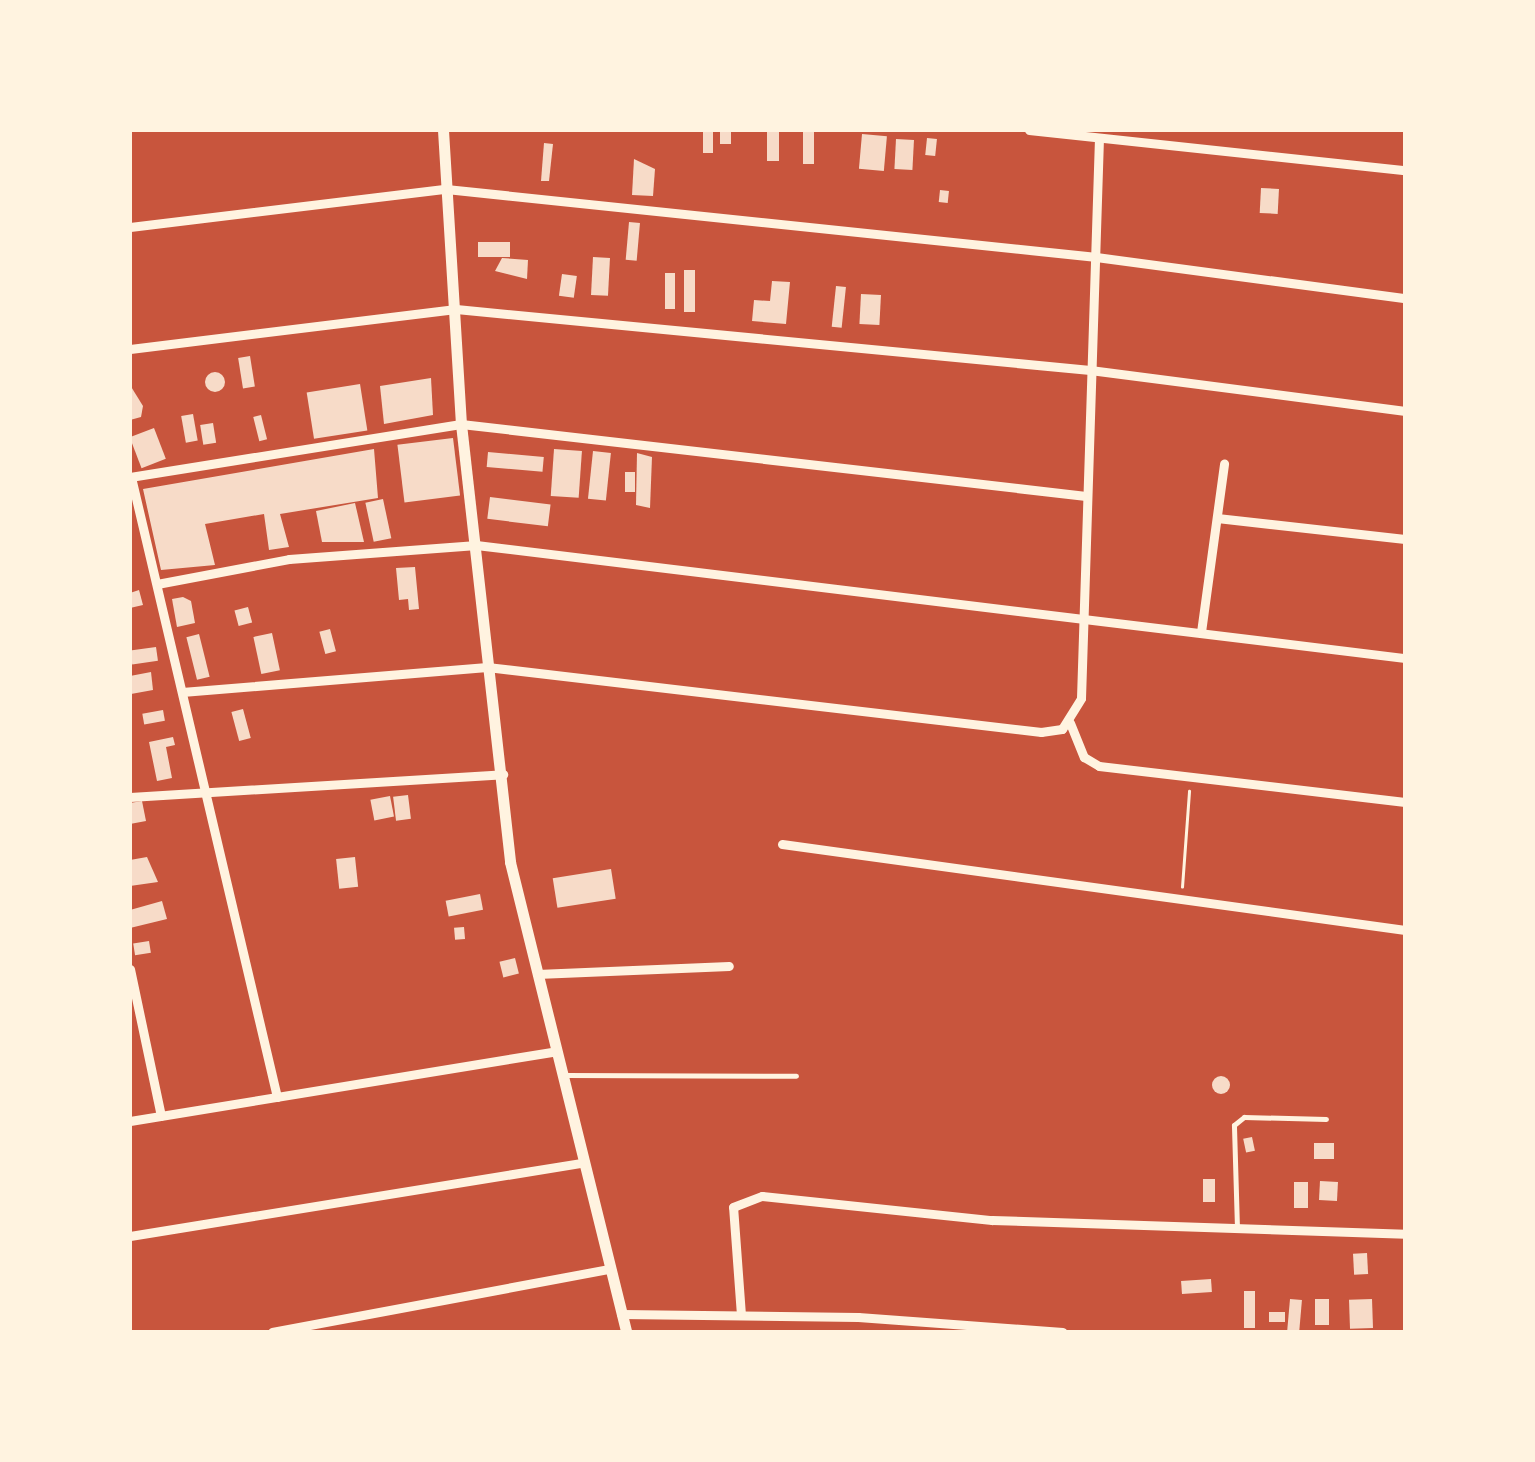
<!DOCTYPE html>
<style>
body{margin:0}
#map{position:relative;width:1535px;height:1462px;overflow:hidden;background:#c8553d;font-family:Mulish,sans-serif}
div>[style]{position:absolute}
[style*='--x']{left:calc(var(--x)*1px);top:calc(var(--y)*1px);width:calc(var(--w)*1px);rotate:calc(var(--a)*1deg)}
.building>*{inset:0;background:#f7dbc8;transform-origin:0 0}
.round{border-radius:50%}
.path>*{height:2.5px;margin:-1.25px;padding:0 1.25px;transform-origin:1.25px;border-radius:1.25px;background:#fff3e0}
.service>*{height:5px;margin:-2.5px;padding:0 2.5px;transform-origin:2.5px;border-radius:2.5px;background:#fff3e0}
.minor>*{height:9px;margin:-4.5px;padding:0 4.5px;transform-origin:4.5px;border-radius:4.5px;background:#fff3e0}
.tertiary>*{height:11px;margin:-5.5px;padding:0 5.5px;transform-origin:5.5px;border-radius:5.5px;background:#fff3e0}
span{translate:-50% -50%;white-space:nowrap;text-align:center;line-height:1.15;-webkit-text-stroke:9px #fff3e0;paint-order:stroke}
.frame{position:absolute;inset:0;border:132px solid #fff3e0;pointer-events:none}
</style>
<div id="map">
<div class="building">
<i style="left:703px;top:130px;width:10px;height:23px"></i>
<i style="left:720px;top:130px;width:11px;height:14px"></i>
<i style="left:767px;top:130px;width:12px;height:31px"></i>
<i style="left:803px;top:130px;width:11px;height:34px"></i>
<i style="left:862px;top:134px;width:25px;height:35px;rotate:5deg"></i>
<i style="left:927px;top:138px;width:10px;height:17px;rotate:6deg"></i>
<i style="left:896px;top:139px;width:18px;height:30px;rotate:3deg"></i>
<i style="clip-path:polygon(544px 143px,553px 144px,549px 181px,541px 181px)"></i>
<i style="clip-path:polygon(634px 159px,655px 169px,653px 196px,632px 195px)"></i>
<i style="left:1261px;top:188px;width:18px;height:25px;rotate:3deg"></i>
<i style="left:940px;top:190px;width:9px;height:12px;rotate:6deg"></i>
<i style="left:629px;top:222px;width:11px;height:38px;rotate:5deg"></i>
<i style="left:478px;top:242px;width:32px;height:15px"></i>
<i style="left:593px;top:257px;width:17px;height:38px;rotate:3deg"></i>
<i style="clip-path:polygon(502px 258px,528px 260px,527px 279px,495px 271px)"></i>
<i style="left:684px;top:270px;width:11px;height:42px"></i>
<i style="left:665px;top:273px;width:10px;height:36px"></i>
<i style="left:562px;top:274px;width:15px;height:22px;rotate:8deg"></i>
<i style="clip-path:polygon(772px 281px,790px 282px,786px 324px,752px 321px,754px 300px,770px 301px)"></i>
<i style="left:836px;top:286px;width:10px;height:41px;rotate:6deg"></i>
<i style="left:861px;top:294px;width:20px;height:30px;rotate:3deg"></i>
<i style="left:250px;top:356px;width:31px;height:12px;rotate:81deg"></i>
<i class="round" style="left:205px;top:372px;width:20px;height:20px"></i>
<i style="clip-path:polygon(431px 378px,433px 415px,384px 424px,380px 386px)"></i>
<i style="left:360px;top:384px;width:47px;height:54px;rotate:81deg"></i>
<i style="clip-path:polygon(130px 385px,143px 406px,141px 417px,130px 420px)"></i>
<i style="left:193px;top:414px;width:27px;height:12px;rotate:80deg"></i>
<i style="left:261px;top:415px;width:25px;height:8px;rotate:76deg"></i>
<i style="left:213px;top:423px;width:20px;height:13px;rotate:81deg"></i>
<i style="left:154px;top:428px;width:33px;height:26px;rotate:69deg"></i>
<i style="left:453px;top:438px;width:58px;height:56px;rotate:83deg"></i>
<i style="clip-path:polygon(374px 449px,378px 498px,280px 514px,289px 547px,269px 550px,264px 514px,205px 524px,215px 565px,161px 570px,143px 489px)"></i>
<i style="left:554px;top:449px;width:28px;height:47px;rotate:4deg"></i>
<i style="left:593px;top:451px;width:18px;height:48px;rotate:6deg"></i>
<i style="left:488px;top:452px;width:56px;height:15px;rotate:5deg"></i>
<i style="clip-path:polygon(637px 453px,652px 457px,650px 508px,636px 505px)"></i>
<i style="left:625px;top:472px;width:10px;height:20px"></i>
<i style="left:490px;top:497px;width:61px;height:22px;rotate:7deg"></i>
<i style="left:383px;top:499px;width:40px;height:18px;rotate:78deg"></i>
<i style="clip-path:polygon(355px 503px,364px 542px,322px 542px,316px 511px)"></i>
<i style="clip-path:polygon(415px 567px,419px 609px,409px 610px,408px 599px,399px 600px,396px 568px)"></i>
<i style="clip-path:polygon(139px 590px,143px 605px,130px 608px,130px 593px)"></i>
<i style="clip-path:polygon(183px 597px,191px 601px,195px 623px,177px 627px,172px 599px)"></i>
<i style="left:248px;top:607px;width:16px;height:14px;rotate:75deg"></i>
<i style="left:330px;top:629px;width:23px;height:11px;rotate:75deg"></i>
<i style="left:272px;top:633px;width:38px;height:19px;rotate:78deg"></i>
<i style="left:199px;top:634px;width:44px;height:13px;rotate:76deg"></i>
<i style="left:156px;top:647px;width:14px;height:26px;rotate:82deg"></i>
<i style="clip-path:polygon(151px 672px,153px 690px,131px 694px,130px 676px)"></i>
<i style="left:243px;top:709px;width:30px;height:12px;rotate:75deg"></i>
<i style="left:163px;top:710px;width:11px;height:21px;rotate:80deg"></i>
<i style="clip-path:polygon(173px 737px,175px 745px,166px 747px,172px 778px,157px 781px,149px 742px)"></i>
<i style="left:408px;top:795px;width:24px;height:15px;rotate:83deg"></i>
<i style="left:390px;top:796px;width:21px;height:20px;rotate:79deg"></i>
<i style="clip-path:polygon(142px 801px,146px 821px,130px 824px,130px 803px)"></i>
<i style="clip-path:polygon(147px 857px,158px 882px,130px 886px,130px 860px)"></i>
<i style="left:355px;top:857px;width:30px;height:19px;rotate:84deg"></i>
<i style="left:611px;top:869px;width:30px;height:59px;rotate:81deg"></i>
<i style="left:480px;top:894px;width:16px;height:35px;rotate:79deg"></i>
<i style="clip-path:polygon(162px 901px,167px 919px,130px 928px,130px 910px)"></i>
<i style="left:464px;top:927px;width:12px;height:10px;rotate:85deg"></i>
<i style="left:149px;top:941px;width:12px;height:16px;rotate:81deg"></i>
<i style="left:515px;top:958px;width:16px;height:16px;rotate:76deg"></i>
<i class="round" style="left:1212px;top:1076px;width:18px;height:18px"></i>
<i style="left:1252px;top:1137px;width:14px;height:9px;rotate:78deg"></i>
<i style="left:1334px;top:1143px;width:16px;height:20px;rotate:90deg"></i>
<i style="left:1203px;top:1179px;width:12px;height:23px"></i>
<i style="left:1320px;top:1181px;width:18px;height:19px;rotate:3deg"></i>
<i style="left:1294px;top:1182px;width:14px;height:26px"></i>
<i style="left:1367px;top:1253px;width:21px;height:14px;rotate:87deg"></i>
<i style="left:1211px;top:1279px;width:13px;height:30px;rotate:86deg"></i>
<i style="left:1244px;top:1291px;width:11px;height:37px"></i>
<i style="left:1290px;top:1299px;width:12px;height:33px;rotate:5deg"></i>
<i style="left:1315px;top:1299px;width:14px;height:26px"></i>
<i style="left:1372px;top:1299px;width:29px;height:23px;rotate:88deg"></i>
<i style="left:1269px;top:1312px;width:16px;height:10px"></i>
</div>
<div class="path">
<i style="--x:1182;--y:887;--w:96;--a:-85.8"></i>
</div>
<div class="service">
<i style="--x:565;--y:1075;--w:231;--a:0.2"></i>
<i style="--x:1237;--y:1228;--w:103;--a:-91.7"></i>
<i style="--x:1234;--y:1125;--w:13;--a:-39"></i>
<i style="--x:1244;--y:1117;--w:82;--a:1.4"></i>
</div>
<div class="minor">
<i style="--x:1029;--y:130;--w:378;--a:6.1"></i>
<i style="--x:130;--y:227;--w:318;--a:-6.9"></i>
<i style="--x:446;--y:189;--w:654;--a:5.97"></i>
<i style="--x:1096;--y:257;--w:312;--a:7.6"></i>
<i style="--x:130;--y:349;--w:328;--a:-7"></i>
<i style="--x:456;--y:309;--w:637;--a:5.5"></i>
<i style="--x:1090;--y:370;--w:318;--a:7.4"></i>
<i style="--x:130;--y:477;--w:335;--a:-9.1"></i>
<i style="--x:461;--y:424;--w:629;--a:6.57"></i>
<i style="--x:131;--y:477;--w:637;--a:76.75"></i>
<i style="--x:1217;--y:518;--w:189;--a:6.4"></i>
<i style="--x:157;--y:584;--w:134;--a:-10.7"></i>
<i style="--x:289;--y:559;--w:188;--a:-4.3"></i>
<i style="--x:476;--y:545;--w:936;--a:6.94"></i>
<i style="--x:1201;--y:632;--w:170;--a:-82.2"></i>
<i style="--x:182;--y:692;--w:306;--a:-4.7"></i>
<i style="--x:487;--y:667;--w:558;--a:6.69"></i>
<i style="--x:1041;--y:732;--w:21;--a:-8"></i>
<i style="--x:1062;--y:729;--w:36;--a:-58"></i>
<i style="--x:1081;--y:698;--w:559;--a:-88.16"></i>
<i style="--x:1070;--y:723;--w:37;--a:68"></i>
<i style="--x:1084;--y:757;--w:17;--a:31"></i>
<i style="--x:1099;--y:766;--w:308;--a:6.7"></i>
<i style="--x:130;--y:797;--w:374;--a:-3.5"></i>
<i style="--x:782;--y:844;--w:629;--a:7.86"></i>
<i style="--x:130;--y:969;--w:150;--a:78.1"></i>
<i style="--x:537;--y:974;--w:192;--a:-2.4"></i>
<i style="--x:130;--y:1121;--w:432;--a:-9.3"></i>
<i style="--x:130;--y:1236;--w:459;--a:-9.2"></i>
<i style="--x:621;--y:1314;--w:237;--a:0.7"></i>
<i style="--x:858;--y:1317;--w:205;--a:4.2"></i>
<i style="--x:741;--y:1315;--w:108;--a:-94.2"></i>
<i style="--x:733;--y:1207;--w:31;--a:-21"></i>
<i style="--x:762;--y:1196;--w:231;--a:6"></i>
<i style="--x:992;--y:1220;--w:413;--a:1.9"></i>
<i style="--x:272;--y:1332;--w:343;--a:-10.6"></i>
</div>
<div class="tertiary">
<i style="--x:443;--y:130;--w:295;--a:86.5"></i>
<i style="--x:461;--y:424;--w:441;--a:83.6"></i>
<i style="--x:510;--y:862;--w:484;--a:76.1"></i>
</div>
<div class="frame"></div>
</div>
